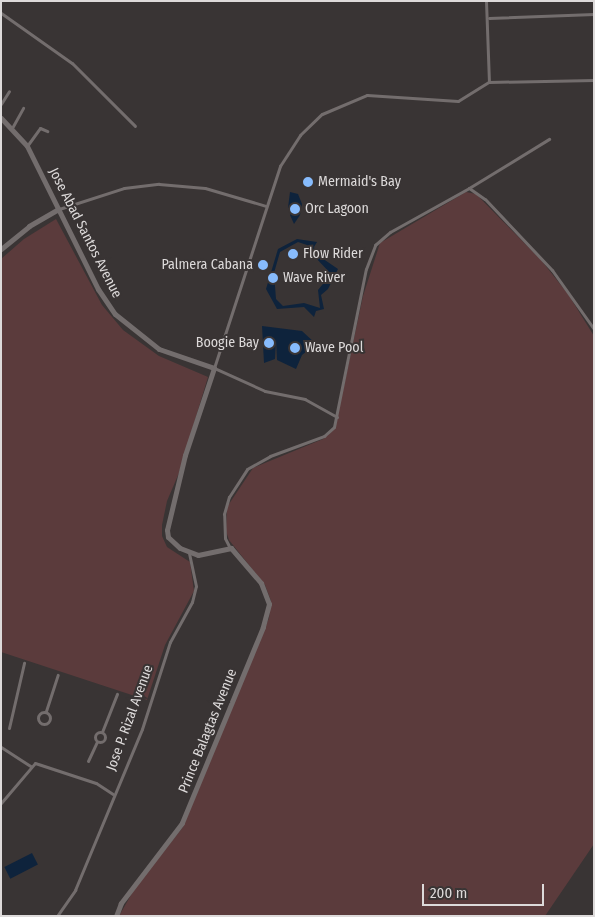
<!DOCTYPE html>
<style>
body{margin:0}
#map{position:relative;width:595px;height:917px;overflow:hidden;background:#393434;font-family:"Fira Sans Condensed",sans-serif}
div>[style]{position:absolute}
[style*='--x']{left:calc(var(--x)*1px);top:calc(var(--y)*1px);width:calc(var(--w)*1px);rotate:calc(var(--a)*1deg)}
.green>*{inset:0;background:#5b3b3c}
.water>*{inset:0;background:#0e233c;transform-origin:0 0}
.street>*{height:3px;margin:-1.5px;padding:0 1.5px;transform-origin:1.5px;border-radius:1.5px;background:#736d6d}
.street>.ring{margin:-1.5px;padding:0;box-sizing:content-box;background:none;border:3px solid #736d6d;border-radius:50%}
.secondary>*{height:5px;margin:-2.5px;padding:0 2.5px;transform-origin:2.5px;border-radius:2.5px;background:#736d6d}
.dots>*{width:14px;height:14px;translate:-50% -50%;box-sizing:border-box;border:2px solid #393434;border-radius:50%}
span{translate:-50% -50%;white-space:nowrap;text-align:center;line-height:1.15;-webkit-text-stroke:4px #393434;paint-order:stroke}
.poi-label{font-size:14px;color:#dddada}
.left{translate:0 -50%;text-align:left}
.right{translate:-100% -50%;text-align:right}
.street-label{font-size:14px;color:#dddada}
.frame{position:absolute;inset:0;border:2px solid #dddada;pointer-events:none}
.scale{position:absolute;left:422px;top:884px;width:122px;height:22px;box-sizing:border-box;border:2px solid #dddada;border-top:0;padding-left:6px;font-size:15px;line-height:18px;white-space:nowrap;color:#dddada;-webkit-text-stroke:4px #393434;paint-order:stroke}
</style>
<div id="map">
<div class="green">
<i style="clip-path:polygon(466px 192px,476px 194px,541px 260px,568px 294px,594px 336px,594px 844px,545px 916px,119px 916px,135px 888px,183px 827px,269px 618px,271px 601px,265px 585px,229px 540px,226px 531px,227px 507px,253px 468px,323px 439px,335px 428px,363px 296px,380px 243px)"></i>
<i style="clip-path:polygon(56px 219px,102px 305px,123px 330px,159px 356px,208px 377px,179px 473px,167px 501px,162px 525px,162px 536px,167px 547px,190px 562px,194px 591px,165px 645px,147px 700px,1px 652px,1px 259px,24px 239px)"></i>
</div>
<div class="water">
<i style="clip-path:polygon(290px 192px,298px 194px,302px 204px,300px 215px,294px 224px,290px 215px,292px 210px,288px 208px)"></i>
<i style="clip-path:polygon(evenodd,297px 239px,317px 242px,314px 247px,316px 254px,338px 269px,328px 289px,321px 295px,324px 309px,316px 311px,314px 317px,304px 307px,277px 309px,266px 289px,278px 249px,297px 239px,298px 242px,310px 246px,315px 257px,331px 274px,318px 290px,320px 308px,304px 303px,283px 306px,276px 299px,274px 273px,280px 252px,298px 242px)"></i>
<i style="clip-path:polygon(262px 326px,302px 331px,316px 344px,302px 355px,296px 369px,277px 360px,276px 339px,275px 359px,264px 363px)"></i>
<i style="left:32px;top:853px;width:13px;height:31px;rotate:63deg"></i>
</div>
<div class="street">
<i style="--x:486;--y:1;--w:81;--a:87.9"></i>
<i style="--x:1;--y:13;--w:87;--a:35.2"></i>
<i style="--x:72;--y:63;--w:89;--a:45"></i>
<i style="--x:489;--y:18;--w:105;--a:-2.2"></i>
<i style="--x:1;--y:104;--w:15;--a:-58"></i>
<i style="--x:12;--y:128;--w:23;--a:-61"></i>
<i style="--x:27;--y:146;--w:22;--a:-54"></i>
<i style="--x:40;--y:128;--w:8;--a:23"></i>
<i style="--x:469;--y:188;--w:94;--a:-31.5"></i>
<i style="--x:59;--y:209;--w:68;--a:-17.9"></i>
<i style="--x:124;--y:188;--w:35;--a:-7"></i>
<i style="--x:159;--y:184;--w:46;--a:5"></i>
<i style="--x:205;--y:188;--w:64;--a:16.4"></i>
<i style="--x:337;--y:417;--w:37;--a:-151"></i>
<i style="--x:305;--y:399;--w:41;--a:-168.7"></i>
<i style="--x:265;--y:391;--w:56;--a:-155.7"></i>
<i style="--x:214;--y:368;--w:213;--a:-71.9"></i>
<i style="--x:280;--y:166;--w:37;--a:-57"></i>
<i style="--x:300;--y:135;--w:30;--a:-44"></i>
<i style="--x:322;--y:114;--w:49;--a:-22.9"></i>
<i style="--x:367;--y:95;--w:91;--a:3.8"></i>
<i style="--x:458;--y:101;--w:36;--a:-32"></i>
<i style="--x:489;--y:82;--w:105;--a:-1.1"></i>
<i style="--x:230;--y:548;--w:11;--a:-117"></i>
<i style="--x:225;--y:538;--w:24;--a:-92"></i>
<i style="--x:224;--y:514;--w:18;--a:-74"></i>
<i style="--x:229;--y:497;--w:33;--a:-57"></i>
<i style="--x:247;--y:469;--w:26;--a:-29"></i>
<i style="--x:270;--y:456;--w:58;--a:-20.3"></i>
<i style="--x:324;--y:436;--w:13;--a:-42"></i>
<i style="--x:334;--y:427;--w:161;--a:-78.6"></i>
<i style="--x:366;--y:269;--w:26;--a:-69"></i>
<i style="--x:375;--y:245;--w:20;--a:-41"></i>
<i style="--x:390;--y:232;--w:90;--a:-29.1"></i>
<i style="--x:469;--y:188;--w:19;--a:35"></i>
<i style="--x:485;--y:199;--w:98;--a:46.7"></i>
<i style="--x:552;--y:270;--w:72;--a:54.6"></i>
<i style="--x:46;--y:711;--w:38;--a:-72"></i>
<i class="ring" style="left:38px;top:712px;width:9px;height:9px"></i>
<i style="--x:9;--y:728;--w:67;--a:-77"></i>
<i class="ring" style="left:95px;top:732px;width:7px;height:7px"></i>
<i style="--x:102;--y:732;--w:41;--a:-68.5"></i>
<i style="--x:1;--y:747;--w:35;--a:33"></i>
<i style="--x:88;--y:761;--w:21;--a:-65"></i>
<i style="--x:1;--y:803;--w:52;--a:-49.6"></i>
<i style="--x:35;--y:763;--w:64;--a:18.2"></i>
<i style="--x:96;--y:783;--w:20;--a:33"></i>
<i style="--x:57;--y:916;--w:32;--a:-55"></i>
<i style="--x:75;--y:890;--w:174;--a:-67.4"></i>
<i style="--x:142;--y:729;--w:91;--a:-72.2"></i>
<i style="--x:170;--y:642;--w:46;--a:-61.2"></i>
<i style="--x:192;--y:602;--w:16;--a:-76"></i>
<i style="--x:196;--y:586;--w:35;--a:-102"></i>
</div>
<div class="secondary">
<i style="--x:1;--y:118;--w:38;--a:47"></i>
<i style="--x:27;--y:146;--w:160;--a:63.6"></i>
<i style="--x:98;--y:289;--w:30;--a:56"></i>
<i style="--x:115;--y:314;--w:56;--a:38.5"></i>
<i style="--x:159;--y:349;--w:58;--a:19.1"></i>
<i style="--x:214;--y:368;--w:92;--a:108.4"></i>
<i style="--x:185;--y:455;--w:77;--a:103.5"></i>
<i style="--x:167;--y:530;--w:7;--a:82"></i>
<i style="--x:168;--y:537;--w:16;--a:43"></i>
<i style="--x:180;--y:548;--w:19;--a:21"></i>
<i style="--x:198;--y:555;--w:34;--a:-12"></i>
<i style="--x:231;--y:548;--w:46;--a:49.4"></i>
<i style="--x:261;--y:583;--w:22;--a:69"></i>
<i style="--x:269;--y:604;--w:24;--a:105"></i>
<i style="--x:263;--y:627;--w:212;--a:112.5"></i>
<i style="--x:182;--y:823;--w:101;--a:127.3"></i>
<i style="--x:121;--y:903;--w:14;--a:111"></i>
<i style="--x:1;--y:249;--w:36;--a:-39"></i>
<i style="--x:29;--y:226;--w:34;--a:-30"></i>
</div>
<div class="dots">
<i style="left:308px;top:182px;background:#87bbfc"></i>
<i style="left:295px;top:209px;background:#87bbfc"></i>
<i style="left:293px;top:254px;background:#87bbfc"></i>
<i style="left:263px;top:265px;background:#87bbfc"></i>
<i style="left:273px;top:278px;background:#87bbfc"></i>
<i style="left:269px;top:343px;background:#87bbfc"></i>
<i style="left:295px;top:348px;background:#87bbfc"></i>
</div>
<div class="poi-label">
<span class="left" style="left:318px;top:182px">Mermaid's Bay</span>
<span class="left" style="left:305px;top:209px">Orc Lagoon</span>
<span class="left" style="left:303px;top:254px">Flow Rider</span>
<span class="right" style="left:253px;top:265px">Palmera Cabana</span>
<span class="left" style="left:283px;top:278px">Wave River</span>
<span class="right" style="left:259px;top:343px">Boogie Bay</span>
<span class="left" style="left:305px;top:348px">Wave Pool</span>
</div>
<div class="street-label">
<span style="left:85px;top:233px;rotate:63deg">Jose Abad Santos Avenue</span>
<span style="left:130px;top:718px;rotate:-70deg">Jose P. Rizal Avenue</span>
<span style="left:208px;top:731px;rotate:-68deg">Prince Balagtas Avenue</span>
</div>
<div class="frame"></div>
<div class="scale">200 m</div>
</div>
